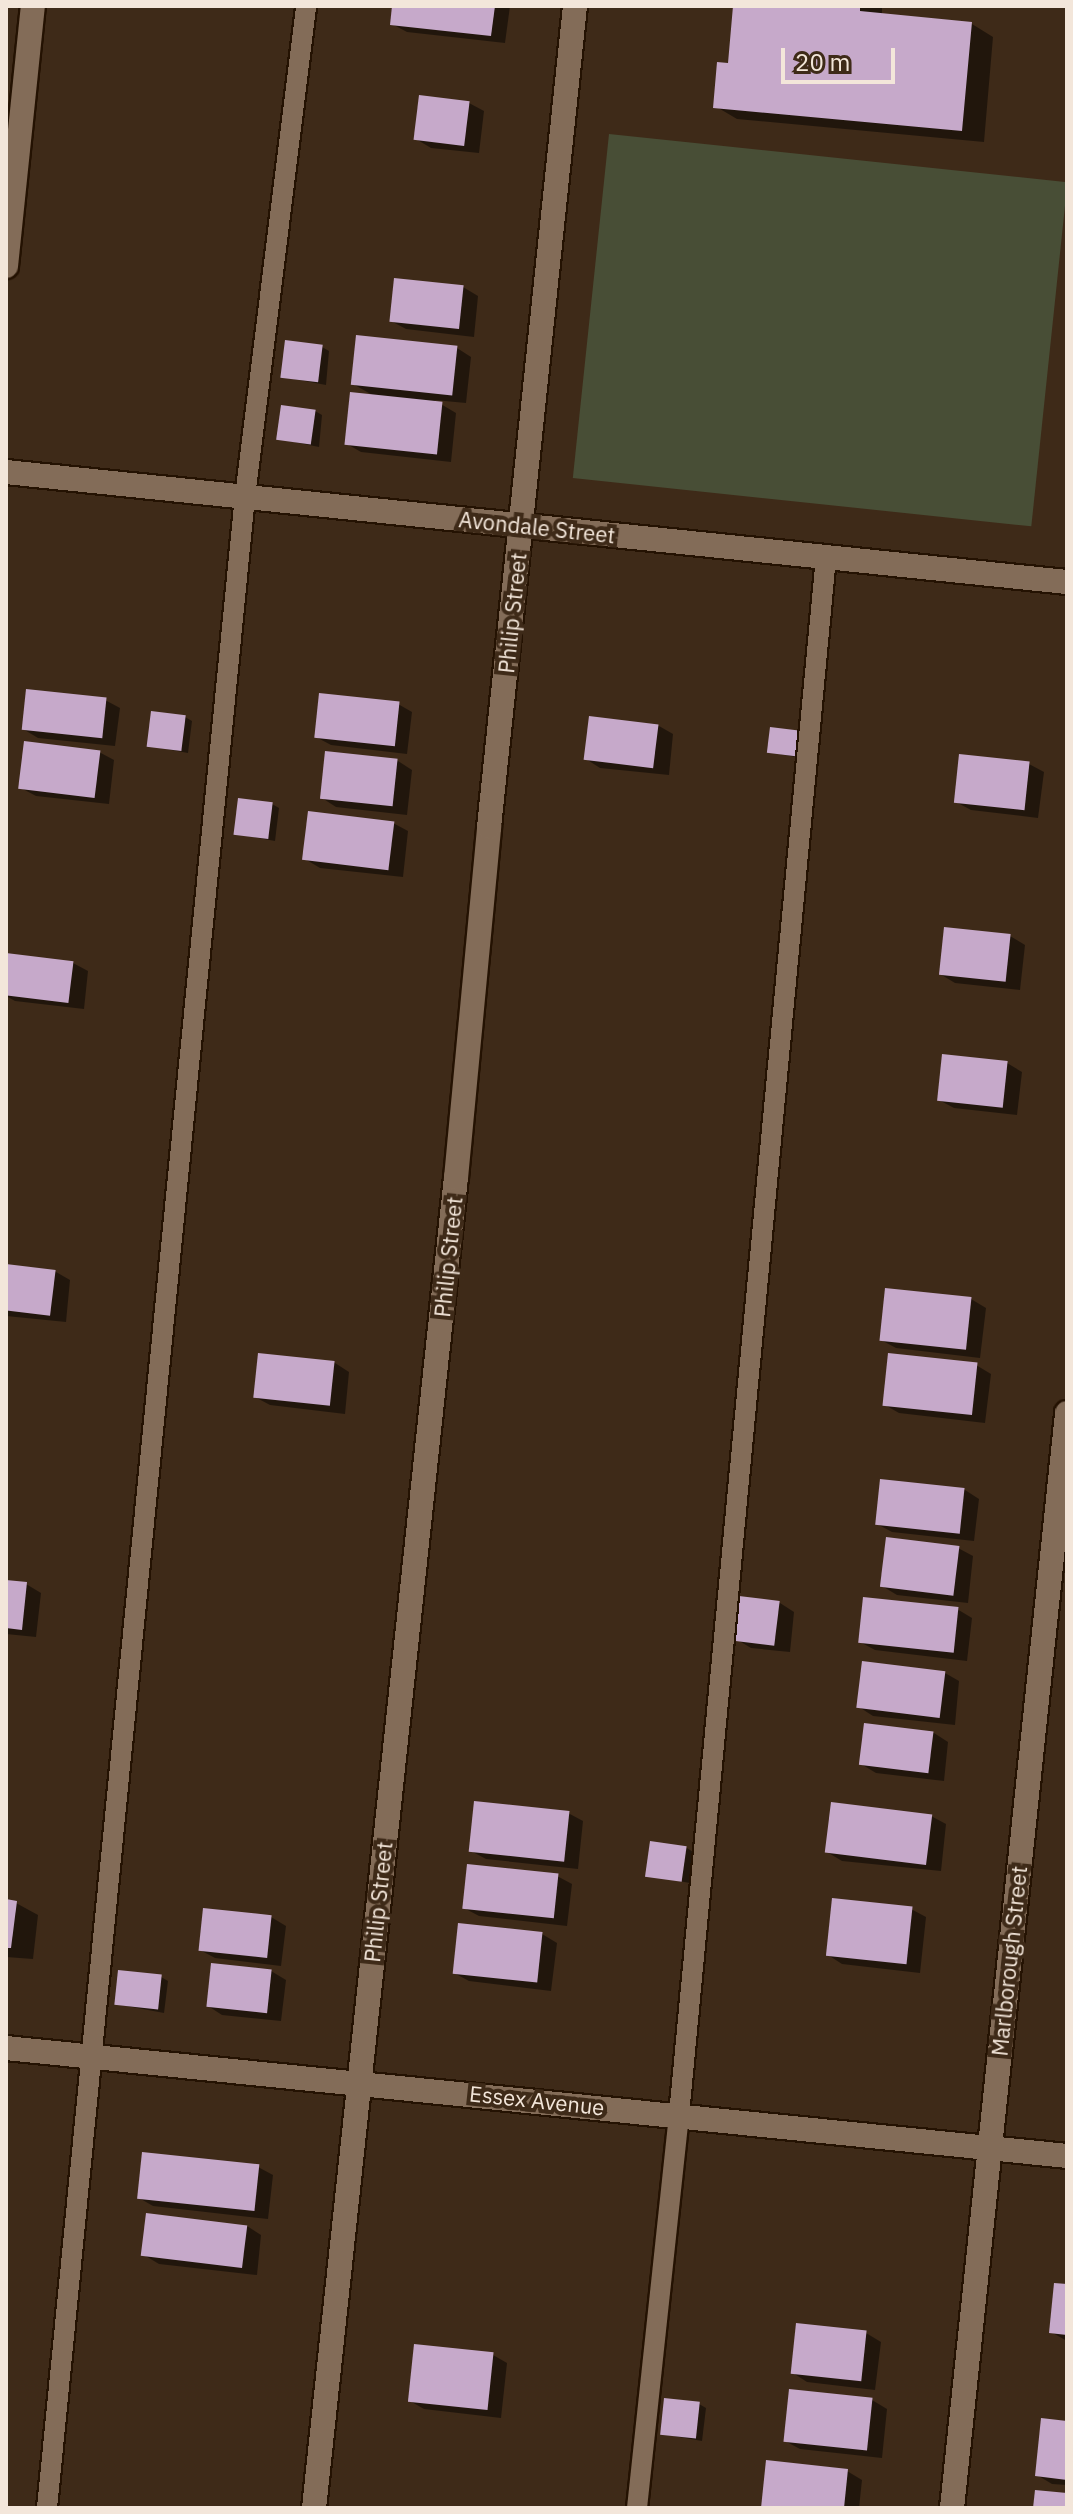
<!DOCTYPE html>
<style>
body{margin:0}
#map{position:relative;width:1073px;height:2514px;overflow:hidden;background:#3e2a18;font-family:"IBM Plex Sans",sans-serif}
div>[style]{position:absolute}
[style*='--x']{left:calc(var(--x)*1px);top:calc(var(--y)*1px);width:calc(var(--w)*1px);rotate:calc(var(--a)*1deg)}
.green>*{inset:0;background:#484e36;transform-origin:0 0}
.shadow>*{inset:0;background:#0007}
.building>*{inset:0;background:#c6a9ca;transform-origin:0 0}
.roads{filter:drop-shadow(2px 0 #241202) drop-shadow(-2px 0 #241202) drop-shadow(0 2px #241202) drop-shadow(0 -2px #241202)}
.lane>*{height:20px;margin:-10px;padding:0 10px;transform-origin:10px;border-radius:10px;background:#836c58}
.street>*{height:24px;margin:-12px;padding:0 12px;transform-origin:12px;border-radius:12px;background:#836c58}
span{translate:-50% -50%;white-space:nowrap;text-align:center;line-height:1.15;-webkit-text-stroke:8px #3e2a18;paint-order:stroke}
.street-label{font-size:22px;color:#f3e6da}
.frame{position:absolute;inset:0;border:8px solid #f3e6da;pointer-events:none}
.scale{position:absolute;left:781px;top:48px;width:114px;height:36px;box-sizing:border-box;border:4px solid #f3e6da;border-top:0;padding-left:10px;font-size:24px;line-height:28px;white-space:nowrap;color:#f3e6da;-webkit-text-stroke:6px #3e2a18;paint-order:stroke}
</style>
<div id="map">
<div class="green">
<i style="left:609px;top:134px;width:461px;height:346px;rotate:6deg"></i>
</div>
<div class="shadow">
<i style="clip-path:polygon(394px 6px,510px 6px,505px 43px,407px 32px,392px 24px)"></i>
<i style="clip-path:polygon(735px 6px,882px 6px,882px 15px,972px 24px,993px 37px,984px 142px,737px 119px,715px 106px,730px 65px)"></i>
<i style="clip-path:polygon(469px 103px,484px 111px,479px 153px,431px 148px,416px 139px)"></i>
<i style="clip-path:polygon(463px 287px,478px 296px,474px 337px,406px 329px,391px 321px)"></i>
<i style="clip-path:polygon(322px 347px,329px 351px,326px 385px,283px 377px)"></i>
<i style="clip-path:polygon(457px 348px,471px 357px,466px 403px,434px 400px,456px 413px,451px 462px,361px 452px,347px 444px,376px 397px,353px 384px)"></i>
<i style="clip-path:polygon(315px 411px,322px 415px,319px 447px,279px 439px)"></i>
<i style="clip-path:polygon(105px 700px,120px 708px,115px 746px,38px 738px,23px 729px)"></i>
<i style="clip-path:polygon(398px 704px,412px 712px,407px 754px,331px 745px,316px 737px)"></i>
<i style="clip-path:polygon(185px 717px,192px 721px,188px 753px,149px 746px)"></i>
<i style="clip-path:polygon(659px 726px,673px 734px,669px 775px,600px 768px,586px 759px)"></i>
<i style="clip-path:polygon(771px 729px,806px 759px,769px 752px)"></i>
<i style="clip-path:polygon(99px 752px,114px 760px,109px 804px,36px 796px,21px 788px)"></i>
<i style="clip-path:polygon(398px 761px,412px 770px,407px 815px,336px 807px,322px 798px)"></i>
<i style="clip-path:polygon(1029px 764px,1044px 772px,1038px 818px,971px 810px,956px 802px)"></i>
<i style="clip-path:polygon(272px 804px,279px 808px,275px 841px,236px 834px)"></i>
<i style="clip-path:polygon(393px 823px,408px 831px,403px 877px,320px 868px,305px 859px)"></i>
<i style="clip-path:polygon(1010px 936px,1025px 945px,1020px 990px,955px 983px,940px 974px)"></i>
<i style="clip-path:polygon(6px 955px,73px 963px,88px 971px,84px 1009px,15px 1001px,6px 996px)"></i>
<i style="clip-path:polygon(1007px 1063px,1022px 1072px,1017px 1115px,954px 1108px,939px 1100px)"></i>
<i style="clip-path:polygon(6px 1266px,56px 1272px,70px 1280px,66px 1322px,6px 1316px)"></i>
<i style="clip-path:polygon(971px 1299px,986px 1308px,980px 1358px,896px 1348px,881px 1340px)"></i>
<i style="clip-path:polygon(335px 1363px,349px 1372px,345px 1414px,270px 1405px,255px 1397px)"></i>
<i style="clip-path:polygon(976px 1365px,991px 1374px,985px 1423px,899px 1413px,885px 1405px)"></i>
<i style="clip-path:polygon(965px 1490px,979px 1499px,974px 1541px,892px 1532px,877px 1524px)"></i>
<i style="clip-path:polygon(958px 1548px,973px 1556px,968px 1603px,897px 1595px,882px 1586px)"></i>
<i style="clip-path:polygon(6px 1582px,26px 1584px,41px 1593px,36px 1637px,6px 1634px)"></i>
<i style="clip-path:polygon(780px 1603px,794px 1612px,790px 1652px,751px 1648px,736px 1639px)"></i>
<i style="clip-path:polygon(957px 1609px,972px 1618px,967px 1661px,875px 1650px,860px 1642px)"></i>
<i style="clip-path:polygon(945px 1673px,959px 1681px,955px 1725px,873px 1716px,859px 1707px)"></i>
<i style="clip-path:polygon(866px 1725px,934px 1733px,948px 1742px,944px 1781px,876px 1773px,861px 1764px)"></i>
<i style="clip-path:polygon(568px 1813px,583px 1821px,578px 1869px,486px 1859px,471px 1851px)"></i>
<i style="clip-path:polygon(931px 1816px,946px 1824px,941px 1871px,842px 1861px,827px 1852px)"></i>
<i style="clip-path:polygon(687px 1848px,693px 1852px,690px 1883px,649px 1876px)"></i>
<i style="clip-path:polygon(557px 1876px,572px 1884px,567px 1926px,479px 1916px,464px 1908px)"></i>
<i style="clip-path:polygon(6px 1901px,16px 1903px,38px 1915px,33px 1959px,6px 1957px)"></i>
<i style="clip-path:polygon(911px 1909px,926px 1917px,920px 1973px,842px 1964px,828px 1955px)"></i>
<i style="clip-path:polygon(271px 1917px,286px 1926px,281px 1966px,215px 1958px,200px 1950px)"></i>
<i style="clip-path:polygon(542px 1934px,557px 1943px,551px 1991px,469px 1981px,454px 1973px)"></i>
<i style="clip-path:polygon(271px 1971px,286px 1980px,281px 2021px,222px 2015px,208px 2006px)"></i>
<i style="clip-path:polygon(161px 1977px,168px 1981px,164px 2013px,116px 2004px)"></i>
<i style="clip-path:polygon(258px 2167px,273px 2175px,268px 2219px,153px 2206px,139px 2198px)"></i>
<i style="clip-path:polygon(247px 2226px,261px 2235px,257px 2275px,159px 2264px,144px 2255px)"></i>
<i style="clip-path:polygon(1067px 2286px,1067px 2341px,1051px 2332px)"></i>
<i style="clip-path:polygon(866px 2333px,881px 2342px,875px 2390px,807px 2382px,793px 2373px)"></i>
<i style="clip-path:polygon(493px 2355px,507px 2363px,501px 2418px,424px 2409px,410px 2401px)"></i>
<i style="clip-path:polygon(872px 2400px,887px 2409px,882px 2458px,800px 2449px,785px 2441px)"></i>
<i style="clip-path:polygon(699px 2404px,706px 2408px,702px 2441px,662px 2434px)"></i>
<i style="clip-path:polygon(1067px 2423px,1067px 2485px,1052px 2484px,1037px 2475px)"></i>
<i style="clip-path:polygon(847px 2471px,862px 2480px,859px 2508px,763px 2508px)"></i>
</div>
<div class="building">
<i style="clip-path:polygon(392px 6px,495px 6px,491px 36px,390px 25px)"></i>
<i style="clip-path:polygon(733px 6px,860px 6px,860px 11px,972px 22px,962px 131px,713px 108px,717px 62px,728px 63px)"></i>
<i style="left:419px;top:95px;width:51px;height:45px;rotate:7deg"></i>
<i style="left:394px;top:278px;width:70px;height:44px;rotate:6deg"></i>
<i style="left:356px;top:335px;width:102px;height:50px;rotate:6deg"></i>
<i style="left:285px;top:340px;width:38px;height:38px;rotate:7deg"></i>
<i style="left:350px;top:392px;width:93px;height:53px;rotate:6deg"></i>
<i style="left:281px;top:405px;width:35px;height:35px;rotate:8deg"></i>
<i style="left:26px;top:689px;width:81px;height:41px;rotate:6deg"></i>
<i style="left:319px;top:693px;width:81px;height:45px;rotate:6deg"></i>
<i style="left:151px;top:711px;width:35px;height:36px;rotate:7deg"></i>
<i style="left:589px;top:716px;width:70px;height:44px;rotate:7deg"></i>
<i style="left:770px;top:727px;width:33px;height:26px;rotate:7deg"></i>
<i style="left:24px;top:741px;width:77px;height:48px;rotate:7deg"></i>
<i style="left:325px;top:751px;width:73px;height:48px;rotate:6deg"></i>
<i style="left:959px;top:754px;width:71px;height:49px;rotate:6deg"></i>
<i style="left:238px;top:798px;width:35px;height:37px;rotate:7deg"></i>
<i style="left:308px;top:811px;width:87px;height:49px;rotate:7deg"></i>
<i style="left:944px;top:927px;width:67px;height:48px;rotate:6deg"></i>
<i style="left:6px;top:953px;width:68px;height:42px;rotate:7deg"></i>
<i style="left:942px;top:1054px;width:66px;height:47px;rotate:6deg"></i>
<i style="left:6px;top:1264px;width:50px;height:46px;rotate:7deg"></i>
<i style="left:885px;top:1288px;width:87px;height:53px;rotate:6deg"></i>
<i style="left:258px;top:1353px;width:77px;height:45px;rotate:6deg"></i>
<i style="left:888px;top:1353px;width:90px;height:53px;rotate:6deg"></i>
<i style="left:880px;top:1479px;width:85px;height:46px;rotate:6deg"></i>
<i style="left:886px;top:1537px;width:74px;height:50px;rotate:7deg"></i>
<i style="clip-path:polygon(6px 1580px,27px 1582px,22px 1630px,6px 1628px)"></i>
<i style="left:739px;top:1596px;width:41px;height:45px;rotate:7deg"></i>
<i style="left:863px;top:1597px;width:96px;height:46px;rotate:6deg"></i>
<i style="left:862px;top:1661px;width:84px;height:47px;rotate:7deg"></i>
<i style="left:864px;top:1723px;width:70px;height:42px;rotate:7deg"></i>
<i style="left:474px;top:1801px;width:96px;height:51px;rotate:6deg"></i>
<i style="left:831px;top:1802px;width:102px;height:51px;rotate:7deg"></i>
<i style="left:650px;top:1841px;width:37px;height:36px;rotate:8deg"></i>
<i style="left:467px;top:1864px;width:92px;height:45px;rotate:6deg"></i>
<i style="left:832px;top:1898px;width:81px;height:58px;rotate:6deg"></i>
<i style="clip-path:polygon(6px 1899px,17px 1901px,11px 1948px,6px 1948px)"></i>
<i style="left:203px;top:1908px;width:69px;height:43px;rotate:6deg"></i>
<i style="left:458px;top:1923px;width:85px;height:51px;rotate:6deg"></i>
<i style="left:211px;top:1963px;width:61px;height:44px;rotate:6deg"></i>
<i style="left:118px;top:1970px;width:44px;height:35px;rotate:6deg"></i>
<i style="left:142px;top:2152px;width:118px;height:47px;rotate:6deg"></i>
<i style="left:146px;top:2213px;width:102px;height:43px;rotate:7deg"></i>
<i style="clip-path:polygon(1054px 2283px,1067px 2284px,1067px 2335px,1049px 2333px)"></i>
<i style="left:796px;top:2323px;width:71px;height:51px;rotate:6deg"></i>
<i style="left:414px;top:2344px;width:80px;height:58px;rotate:6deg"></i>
<i style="left:789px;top:2389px;width:84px;height:53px;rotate:6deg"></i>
<i style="left:664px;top:2398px;width:36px;height:37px;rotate:6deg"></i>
<i style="clip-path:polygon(1041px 2418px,1067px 2421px,1067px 2480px,1035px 2476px)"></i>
<i style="clip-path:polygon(766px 2460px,848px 2469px,844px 2508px,761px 2508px)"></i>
<i style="clip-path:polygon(1035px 2490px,1067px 2493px,1067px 2508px,1033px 2508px)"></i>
</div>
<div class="roads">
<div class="lane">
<i style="--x:47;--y:2508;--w:2021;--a:-84.38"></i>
<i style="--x:245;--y:497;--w:495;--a:-82.9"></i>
<i style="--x:637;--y:2508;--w:395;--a:-83.9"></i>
<i style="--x:679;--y:2115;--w:1565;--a:-84.61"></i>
</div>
<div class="street">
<i style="--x:6;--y:266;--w:261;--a:-84.1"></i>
<i style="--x:6;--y:472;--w:1067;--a:5.92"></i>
<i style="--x:6;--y:2048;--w:1066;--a:5.81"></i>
<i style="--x:314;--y:2508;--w:1338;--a:-83.91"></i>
<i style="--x:456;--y:1178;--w:353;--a:-84.6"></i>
<i style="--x:489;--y:827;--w:825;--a:-84.02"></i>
<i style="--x:952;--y:2508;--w:1101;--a:-84"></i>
</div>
</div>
<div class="street-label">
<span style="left:537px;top:527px;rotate:6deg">Avondale Street</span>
<span style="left:512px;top:613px;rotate:-84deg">Philip Street</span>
<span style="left:448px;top:1257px;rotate:-84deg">Philip Street</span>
<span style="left:378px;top:1902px;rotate:-84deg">Philip Street</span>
<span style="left:1009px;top:1961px;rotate:-84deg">Marlborough Street</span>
<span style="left:537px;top:2100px;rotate:6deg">Essex Avenue</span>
</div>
<div class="frame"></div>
<div class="scale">20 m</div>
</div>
